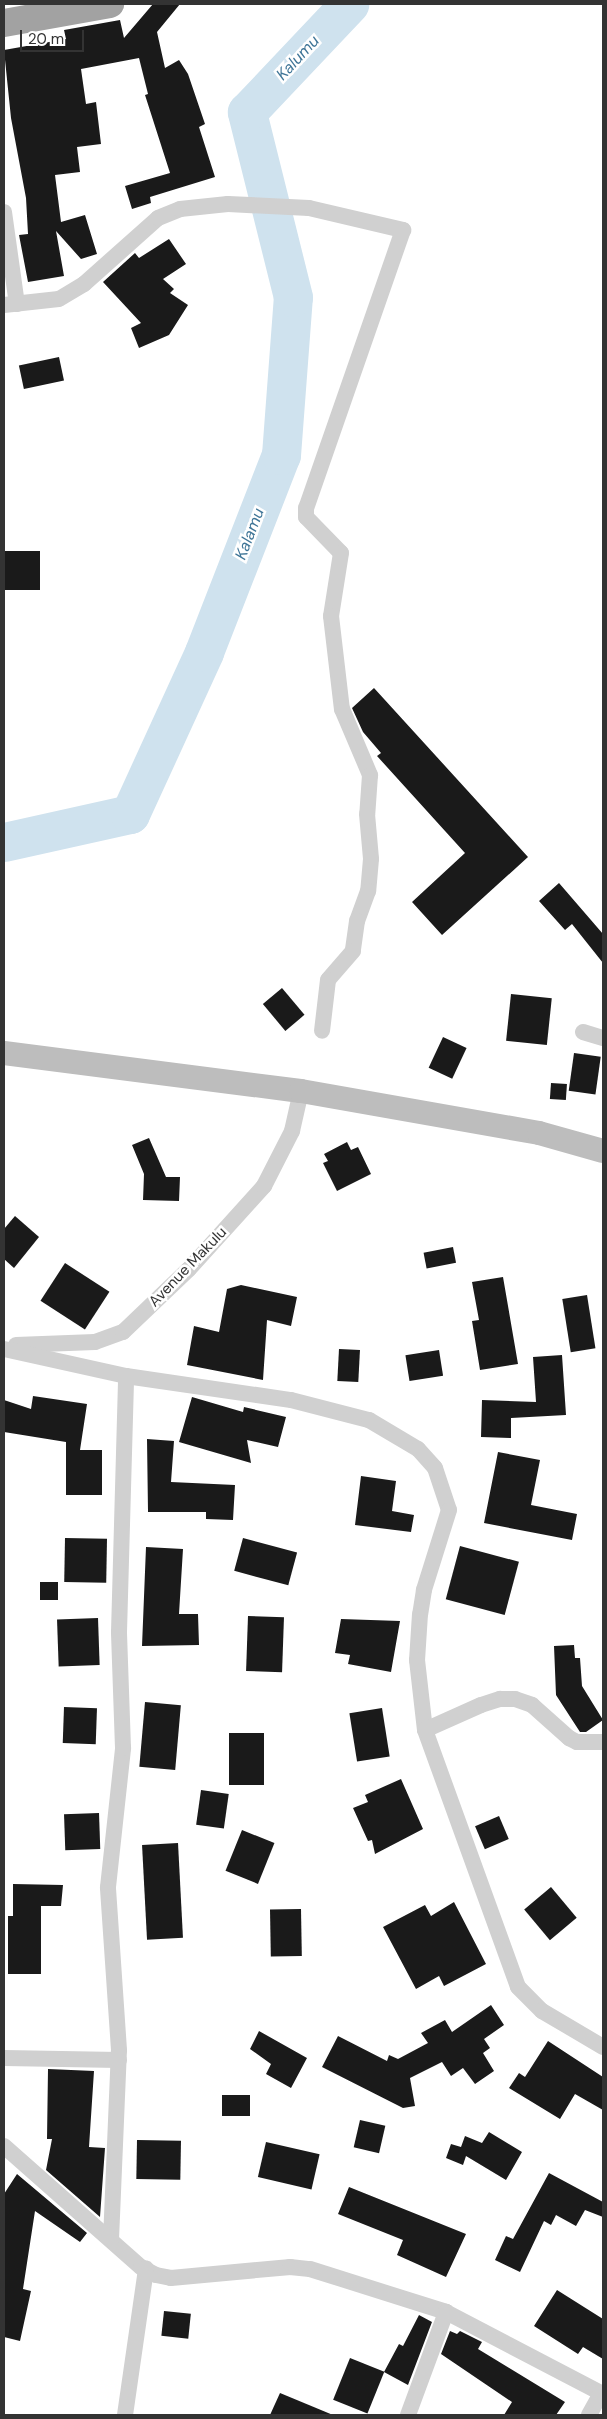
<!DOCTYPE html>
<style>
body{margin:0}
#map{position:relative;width:607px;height:2419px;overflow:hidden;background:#fff;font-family:"DM Sans",sans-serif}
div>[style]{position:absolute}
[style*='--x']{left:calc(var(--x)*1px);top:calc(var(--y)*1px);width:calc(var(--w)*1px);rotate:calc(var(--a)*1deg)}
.river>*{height:39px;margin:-19.5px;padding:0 19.5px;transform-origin:19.5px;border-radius:19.5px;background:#cfe2ee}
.building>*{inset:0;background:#1a1a1a;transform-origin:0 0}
.minor>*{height:16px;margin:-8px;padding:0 8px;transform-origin:8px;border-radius:8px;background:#d0d0d0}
.secondary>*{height:24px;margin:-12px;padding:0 12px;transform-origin:12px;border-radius:12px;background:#bdbdbd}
.trunk>*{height:28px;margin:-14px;padding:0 14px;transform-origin:14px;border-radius:14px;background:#a2a2a2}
span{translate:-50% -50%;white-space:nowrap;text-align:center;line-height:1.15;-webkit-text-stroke:5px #fff;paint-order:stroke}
.street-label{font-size:15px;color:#333}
.water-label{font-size:16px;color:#3f7597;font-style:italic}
.frame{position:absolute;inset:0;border:5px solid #333;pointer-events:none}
.scale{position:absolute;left:20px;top:30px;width:64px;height:22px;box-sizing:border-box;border:2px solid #333;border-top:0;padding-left:6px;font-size:15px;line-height:18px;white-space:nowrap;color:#333;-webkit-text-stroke:4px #fff;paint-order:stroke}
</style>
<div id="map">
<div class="river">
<i style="--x:4;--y:842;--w:129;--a:-12.5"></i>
<i style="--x:130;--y:814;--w:178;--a:-65.4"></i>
<i style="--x:204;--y:652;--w:212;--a:-68.7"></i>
<i style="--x:281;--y:455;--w:158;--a:-85.7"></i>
<i style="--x:293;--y:297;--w:191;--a:-104"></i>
<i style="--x:247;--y:112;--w:149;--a:-46.6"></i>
</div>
<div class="building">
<i style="clip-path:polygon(153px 4px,180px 4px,157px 32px,165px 68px,179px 60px,188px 74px,205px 124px,199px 127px,215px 177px,150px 197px,151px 203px,132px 209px,125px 186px,170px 173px,145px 95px,148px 94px,139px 58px,81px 69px,86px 104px,96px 102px,101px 144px,77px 147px,80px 172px,55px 175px,61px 222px,85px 215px,97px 254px,81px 259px,56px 231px,64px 276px,28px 282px,19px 235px,28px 234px,26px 198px,11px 118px,4px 50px,66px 39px,64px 30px,120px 20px,124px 38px)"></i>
<i style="clip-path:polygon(169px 239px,186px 264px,163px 279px,174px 289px,170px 293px,188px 305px,169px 335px,139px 348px,131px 328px,141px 323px,103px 282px,135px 253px,139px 258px)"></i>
<i style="left:59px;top:357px;width:24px;height:41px;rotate:78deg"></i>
<i style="left:4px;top:551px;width:36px;height:39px"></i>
<i style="clip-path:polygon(374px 688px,528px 857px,442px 935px,412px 902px,465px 853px,377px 756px,381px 753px,363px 732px,352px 708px)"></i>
<i style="clip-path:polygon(559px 883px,603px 934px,603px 963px,572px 924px,565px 930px,539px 901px)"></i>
<i style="left:282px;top:988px;width:35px;height:25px;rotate:50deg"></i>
<i style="left:511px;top:994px;width:41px;height:47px;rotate:6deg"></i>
<i style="left:443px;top:1037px;width:26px;height:34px;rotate:25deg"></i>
<i style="left:574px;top:1053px;width:27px;height:38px;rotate:8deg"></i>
<i style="left:551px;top:1083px;width:16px;height:16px;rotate:4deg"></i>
<i style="clip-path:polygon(149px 1138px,166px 1177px,180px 1177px,179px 1201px,143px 1200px,144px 1174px,132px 1145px)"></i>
<i style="clip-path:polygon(347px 1142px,351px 1150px,358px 1147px,371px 1174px,337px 1191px,323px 1163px,328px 1161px,324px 1154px)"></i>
<i style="clip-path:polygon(15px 1216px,39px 1237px,14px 1268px,4px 1259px,4px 1229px)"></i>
<i style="left:453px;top:1247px;width:16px;height:30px;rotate:79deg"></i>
<i style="left:65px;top:1263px;width:53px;height:45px;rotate:33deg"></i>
<i style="clip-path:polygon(503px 1277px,518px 1364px,480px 1370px,472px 1321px,479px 1320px,472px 1282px)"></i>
<i style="clip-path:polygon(241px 1285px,297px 1297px,291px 1326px,267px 1320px,263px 1380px,187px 1365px,194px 1326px,219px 1332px,227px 1289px)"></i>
<i style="left:587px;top:1295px;width:54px;height:25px;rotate:81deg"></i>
<i style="left:339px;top:1349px;width:21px;height:32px;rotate:3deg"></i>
<i style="left:439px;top:1350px;width:26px;height:34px;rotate:81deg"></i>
<i style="clip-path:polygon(562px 1355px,566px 1415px,511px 1418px,511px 1438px,481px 1437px,482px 1400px,536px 1402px,533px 1357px)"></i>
<i style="clip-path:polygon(33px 1396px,87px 1404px,80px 1450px,102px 1450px,102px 1495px,66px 1495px,66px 1442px,4px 1432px,4px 1400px,31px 1409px)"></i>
<i style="clip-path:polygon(192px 1397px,243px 1412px,244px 1407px,286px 1417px,278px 1447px,247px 1440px,251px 1463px,179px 1442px)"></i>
<i style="clip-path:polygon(147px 1439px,174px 1441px,171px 1482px,235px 1485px,233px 1520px,206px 1519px,206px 1512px,148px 1512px)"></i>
<i style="clip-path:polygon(498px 1452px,540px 1460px,531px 1505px,577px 1514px,572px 1540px,484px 1523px)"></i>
<i style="clip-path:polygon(361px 1476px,396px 1481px,392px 1511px,414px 1515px,411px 1532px,355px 1525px)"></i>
<i style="left:65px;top:1538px;width:42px;height:44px;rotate:1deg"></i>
<i style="left:243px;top:1538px;width:56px;height:34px;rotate:15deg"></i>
<i style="left:460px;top:1546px;width:61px;height:55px;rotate:15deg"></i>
<i style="clip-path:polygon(146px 1547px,183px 1549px,179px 1614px,198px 1614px,199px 1645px,142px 1646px)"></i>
<i style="left:40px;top:1582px;width:18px;height:18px"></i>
<i style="left:248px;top:1616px;width:36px;height:55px;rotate:2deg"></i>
<i style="left:98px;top:1618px;width:47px;height:41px;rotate:88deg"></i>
<i style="clip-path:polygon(341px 1619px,400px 1621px,391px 1672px,348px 1664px,350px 1655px,335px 1653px)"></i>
<i style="clip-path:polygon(574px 1645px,575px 1658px,580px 1658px,582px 1686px,603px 1720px,586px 1732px,580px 1732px,556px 1695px,554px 1646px)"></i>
<i style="left:145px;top:1702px;width:36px;height:65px;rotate:5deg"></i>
<i style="left:64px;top:1707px;width:33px;height:36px;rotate:2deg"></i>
<i style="left:382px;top:1708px;width:49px;height:33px;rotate:81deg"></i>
<i style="left:229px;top:1733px;width:35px;height:52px"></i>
<i style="clip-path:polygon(401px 1779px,423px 1829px,375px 1854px,372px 1840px,368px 1841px,353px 1808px,368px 1802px,365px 1795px)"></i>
<i style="left:201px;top:1790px;width:28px;height:35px;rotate:8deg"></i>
<i style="left:99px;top:1813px;width:36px;height:35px;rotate:88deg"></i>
<i style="left:499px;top:1816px;width:25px;height:26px;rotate:67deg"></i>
<i style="left:242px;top:1830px;width:35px;height:44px;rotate:22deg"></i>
<i style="left:178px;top:1843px;width:95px;height:36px;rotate:87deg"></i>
<i style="clip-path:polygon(13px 1884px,63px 1885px,61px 1906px,41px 1906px,41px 1974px,8px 1974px,8px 1916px,13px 1916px)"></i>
<i style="left:551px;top:1887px;width:40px;height:35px;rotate:50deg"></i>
<i style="clip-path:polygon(454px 1902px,486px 1964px,444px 1986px,439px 1976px,416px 1989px,383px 1927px,425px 1905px,431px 1916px)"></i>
<i style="left:301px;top:1909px;width:47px;height:31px;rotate:89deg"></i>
<i style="clip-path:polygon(491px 2005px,504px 2025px,484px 2039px,490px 2048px,483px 2053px,494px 2071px,475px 2084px,463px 2068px,451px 2076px,442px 2062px,410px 2078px,415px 2106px,403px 2108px,322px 2067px,338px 2036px,387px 2061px,389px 2055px,398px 2059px,428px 2043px,421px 2033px,445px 2020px,452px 2032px)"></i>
<i style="clip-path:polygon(259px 2031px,307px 2058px,291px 2088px,266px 2074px,271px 2064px,250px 2049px)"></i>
<i style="clip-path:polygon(548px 2041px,603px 2077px,603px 2110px,575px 2094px,560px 2119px,509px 2088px,519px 2073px,525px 2077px)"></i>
<i style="clip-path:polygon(48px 2069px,94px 2071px,89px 2147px,105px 2148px,100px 2217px,46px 2170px,52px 2139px,47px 2139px)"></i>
<i style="left:222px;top:2095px;width:28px;height:21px"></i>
<i style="left:360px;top:2120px;width:26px;height:28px;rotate:13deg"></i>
<i style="clip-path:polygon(489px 2132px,522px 2152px,506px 2180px,466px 2156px,463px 2165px,446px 2158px,451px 2144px,461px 2147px,465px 2136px,482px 2143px)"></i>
<i style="left:137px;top:2140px;width:44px;height:39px;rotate:1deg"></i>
<i style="left:266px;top:2142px;width:55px;height:36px;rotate:13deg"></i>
<i style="clip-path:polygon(549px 2173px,603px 2202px,603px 2217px,585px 2210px,576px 2226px,556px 2215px,551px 2225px,544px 2221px,520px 2272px,495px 2260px,506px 2236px,513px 2239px)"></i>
<i style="clip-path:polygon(17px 2174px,87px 2233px,80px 2242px,35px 2211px,23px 2289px,31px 2291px,20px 2341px,4px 2337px,4px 2194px)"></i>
<i style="clip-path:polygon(349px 2187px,466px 2234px,446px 2277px,397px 2255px,403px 2240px,338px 2214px)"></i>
<i style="clip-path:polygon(557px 2290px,603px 2319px,603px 2359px,583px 2347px,578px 2354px,534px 2326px)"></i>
<i style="left:164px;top:2311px;width:27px;height:25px;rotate:6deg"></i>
<i style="clip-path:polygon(419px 2315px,432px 2322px,408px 2385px,384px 2372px,399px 2344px,403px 2346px)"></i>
<i style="clip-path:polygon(450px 2331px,457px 2334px,460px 2331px,482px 2342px,478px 2349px,565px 2402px,556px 2415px,504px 2415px,512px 2402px,441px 2354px)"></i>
<i style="left:350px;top:2358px;width:37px;height:45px;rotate:22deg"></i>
<i style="clip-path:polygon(280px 2393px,333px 2415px,270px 2415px)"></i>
</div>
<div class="minor">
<i style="--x:4;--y:212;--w:93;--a:82"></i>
<i style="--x:4;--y:305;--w:55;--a:-6.2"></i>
<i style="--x:59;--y:299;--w:29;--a:-31"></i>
<i style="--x:84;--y:284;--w:99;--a:-41.7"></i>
<i style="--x:158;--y:218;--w:24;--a:-22"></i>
<i style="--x:180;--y:209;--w:48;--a:-5.9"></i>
<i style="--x:228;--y:204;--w:81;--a:2.8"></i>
<i style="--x:309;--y:208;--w:97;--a:13.2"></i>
<i style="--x:403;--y:230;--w:294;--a:109.2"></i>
<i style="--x:306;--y:508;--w:9;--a:90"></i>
<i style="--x:306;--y:517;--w:50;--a:45.8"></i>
<i style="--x:341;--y:553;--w:64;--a:99"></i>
<i style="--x:331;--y:616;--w:94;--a:83.3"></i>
<i style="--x:342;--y:709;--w:72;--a:67"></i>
<i style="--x:370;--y:775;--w:39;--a:94"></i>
<i style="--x:367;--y:814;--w:45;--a:84.9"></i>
<i style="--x:371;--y:859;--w:32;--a:95"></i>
<i style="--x:368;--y:891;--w:32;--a:110"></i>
<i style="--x:357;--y:921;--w:30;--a:98"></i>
<i style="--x:353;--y:951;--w:38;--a:131"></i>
<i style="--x:328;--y:980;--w:51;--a:96.7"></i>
<i style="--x:583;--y:1032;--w:21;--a:17"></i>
<i style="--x:16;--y:1345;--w:79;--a:-2.2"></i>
<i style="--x:95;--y:1342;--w:30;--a:-20"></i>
<i style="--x:123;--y:1332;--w:91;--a:-43.7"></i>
<i style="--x:189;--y:1269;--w:112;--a:-47.9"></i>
<i style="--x:264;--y:1186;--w:62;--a:-63"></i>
<i style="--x:292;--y:1131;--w:41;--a:-77.3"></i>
<i style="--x:4;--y:1349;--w:125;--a:12.5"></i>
<i style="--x:126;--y:1376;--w:167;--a:8.3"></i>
<i style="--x:291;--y:1400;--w:81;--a:14.4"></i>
<i style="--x:369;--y:1420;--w:57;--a:30.6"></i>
<i style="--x:418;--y:1449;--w:25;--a:48"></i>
<i style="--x:435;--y:1468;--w:44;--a:71.6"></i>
<i style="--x:449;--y:1510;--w:84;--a:107.4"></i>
<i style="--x:424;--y:1590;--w:24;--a:99"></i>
<i style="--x:420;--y:1614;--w:46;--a:93.7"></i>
<i style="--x:417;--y:1660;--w:70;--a:83.5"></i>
<i style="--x:425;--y:1730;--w:273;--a:70.1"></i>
<i style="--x:518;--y:1987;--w:34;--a:45"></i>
<i style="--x:542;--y:2011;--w:71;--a:30.5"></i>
<i style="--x:425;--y:1730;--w:61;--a:-24.1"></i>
<i style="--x:481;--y:1705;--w:20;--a:-18"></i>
<i style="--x:500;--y:1699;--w:15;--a:0"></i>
<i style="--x:515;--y:1699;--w:18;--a:19"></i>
<i style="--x:532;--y:1705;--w:50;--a:41.7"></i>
<i style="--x:569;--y:1738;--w:9;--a:27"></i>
<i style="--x:577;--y:1742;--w:26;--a:0"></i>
<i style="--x:4;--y:2058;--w:115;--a:1"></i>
<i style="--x:4;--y:2146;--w:183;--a:41.5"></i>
<i style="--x:141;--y:2267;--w:17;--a:28"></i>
<i style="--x:156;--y:2275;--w:15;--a:11"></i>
<i style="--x:171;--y:2278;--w:120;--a:-5.3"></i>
<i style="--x:290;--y:2267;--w:20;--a:6"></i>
<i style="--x:310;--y:2269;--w:143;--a:17.5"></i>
<i style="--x:446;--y:2312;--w:177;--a:27.6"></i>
<i style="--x:111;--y:2240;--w:190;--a:-87.6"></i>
<i style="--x:119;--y:2050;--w:163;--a:-93.9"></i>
<i style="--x:108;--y:1887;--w:140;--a:-83.8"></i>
<i style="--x:123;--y:1748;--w:116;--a:-92"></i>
<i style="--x:119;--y:1632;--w:256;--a:-88.4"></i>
<i style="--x:125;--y:2415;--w:148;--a:-81.8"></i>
<i style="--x:408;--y:2415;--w:110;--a:-69.7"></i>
<i style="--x:589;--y:2415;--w:25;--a:-61"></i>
</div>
<div class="secondary">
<i style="--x:4;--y:1053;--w:299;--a:7.3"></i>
<i style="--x:301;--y:1091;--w:242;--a:10"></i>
<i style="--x:539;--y:1133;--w:66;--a:15.7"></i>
</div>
<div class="trunk">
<i style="--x:4;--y:23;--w:108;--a:-10.2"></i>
</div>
<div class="street-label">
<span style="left:188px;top:1267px;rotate:-46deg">Avenue Makulu</span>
</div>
<div class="water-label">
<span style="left:298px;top:58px;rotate:-47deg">Kalumu</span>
<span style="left:250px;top:534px;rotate:-69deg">Kalamu</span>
</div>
<div class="frame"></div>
<div class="scale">20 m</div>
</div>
